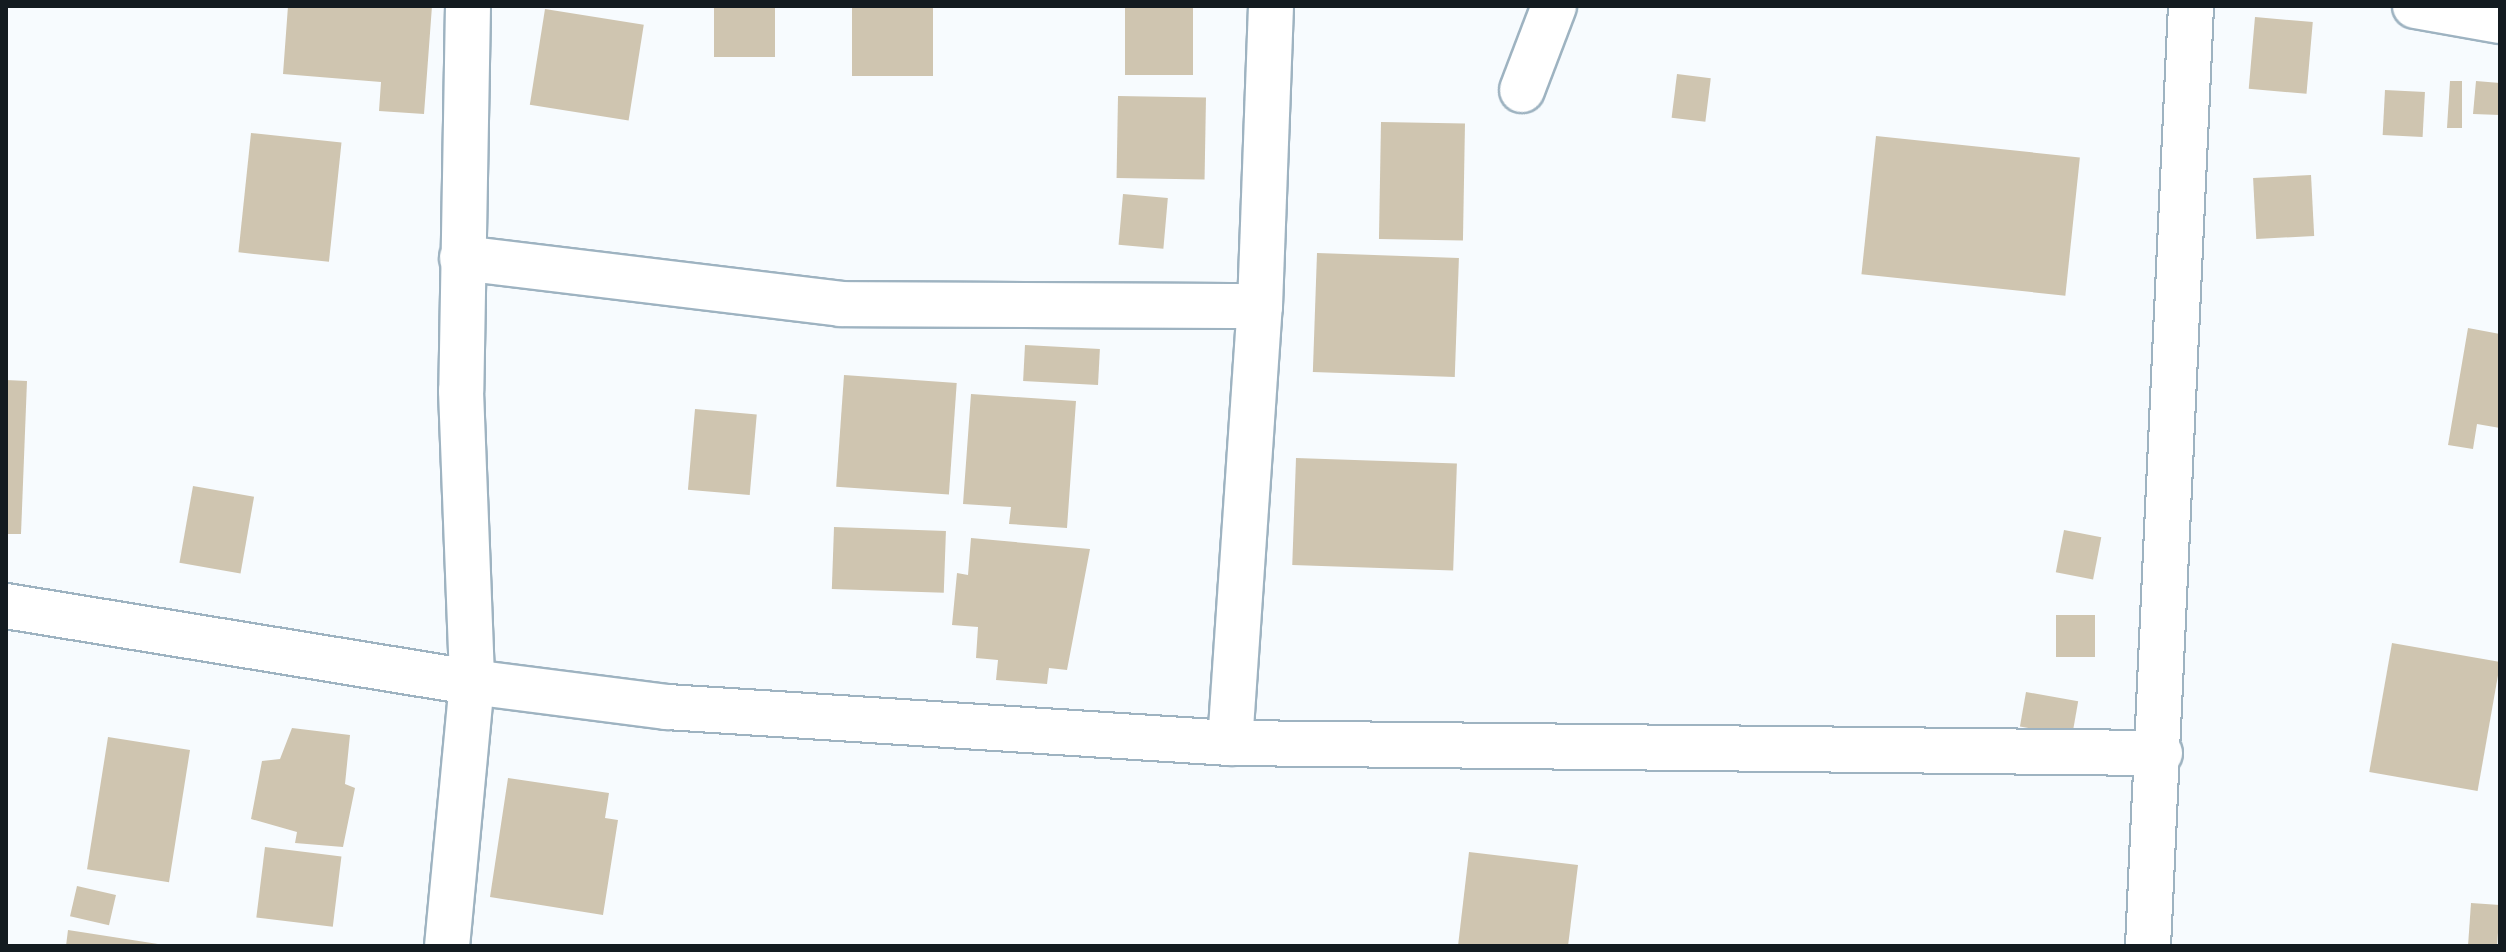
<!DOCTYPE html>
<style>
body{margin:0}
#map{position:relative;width:2506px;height:952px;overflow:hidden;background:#f7fbfe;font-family:Arial,sans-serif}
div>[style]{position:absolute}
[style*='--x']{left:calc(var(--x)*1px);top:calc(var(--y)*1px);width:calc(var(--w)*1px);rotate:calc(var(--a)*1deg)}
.building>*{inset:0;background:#cfc5b0;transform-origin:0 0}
.roads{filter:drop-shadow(2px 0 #9eb3c1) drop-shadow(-2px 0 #9eb3c1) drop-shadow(0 2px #9eb3c1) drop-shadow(0 -2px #9eb3c1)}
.minor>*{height:44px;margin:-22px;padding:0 22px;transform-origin:22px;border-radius:22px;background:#fff}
span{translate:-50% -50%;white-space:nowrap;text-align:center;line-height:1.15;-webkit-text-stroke:6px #fff;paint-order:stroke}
.frame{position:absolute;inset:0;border:8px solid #131b20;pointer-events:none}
</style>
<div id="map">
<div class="building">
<i style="clip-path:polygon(288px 6px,432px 6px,424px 114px,379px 111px,381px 82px,283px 74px)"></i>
<i style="left:714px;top:6px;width:61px;height:51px"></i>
<i style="left:852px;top:6px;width:81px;height:70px"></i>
<i style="left:1125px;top:6px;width:68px;height:69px"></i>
<i style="left:545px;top:9px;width:100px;height:97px;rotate:9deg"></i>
<i style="left:2255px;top:17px;width:58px;height:72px;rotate:5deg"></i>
<i style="left:1677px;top:74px;width:34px;height:44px;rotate:7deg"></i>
<i style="clip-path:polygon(2450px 81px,2462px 81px,2462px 128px,2447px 128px)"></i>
<i style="clip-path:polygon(2476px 81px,2500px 83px,2500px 115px,2473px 114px)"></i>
<i style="left:2385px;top:90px;width:40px;height:45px;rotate:3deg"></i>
<i style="left:1118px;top:96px;width:88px;height:82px;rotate:1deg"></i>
<i style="left:1381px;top:122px;width:84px;height:117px;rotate:1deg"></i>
<i style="left:251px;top:133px;width:91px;height:120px;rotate:6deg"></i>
<i style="left:1876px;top:136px;width:205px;height:139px;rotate:6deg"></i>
<i style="left:2311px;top:175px;width:61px;height:58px;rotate:87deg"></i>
<i style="left:1123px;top:194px;width:45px;height:51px;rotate:5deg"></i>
<i style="left:1317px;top:253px;width:142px;height:119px;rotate:2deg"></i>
<i style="clip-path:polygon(2468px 328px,2500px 334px,2500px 428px,2477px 424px,2473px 449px,2448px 445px)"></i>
<i style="left:1025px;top:345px;width:75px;height:36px;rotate:3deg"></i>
<i style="left:844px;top:375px;width:113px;height:112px;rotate:4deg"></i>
<i style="clip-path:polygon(6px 380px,27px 381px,21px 534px,6px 534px)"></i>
<i style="clip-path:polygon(971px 394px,1076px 401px,1067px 528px,1009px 524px,1011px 507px,963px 504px)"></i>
<i style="left:695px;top:409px;width:62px;height:81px;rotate:5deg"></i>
<i style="left:1296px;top:458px;width:161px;height:107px;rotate:2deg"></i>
<i style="left:193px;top:486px;width:62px;height:78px;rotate:10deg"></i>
<i style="left:834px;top:527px;width:112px;height:62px;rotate:2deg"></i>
<i style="left:2064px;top:530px;width:38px;height:43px;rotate:11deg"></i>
<i style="clip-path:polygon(971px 538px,1090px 549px,1067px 670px,1049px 668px,1047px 684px,996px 680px,998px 660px,976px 658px,978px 627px,952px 625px,957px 573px,968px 575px)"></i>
<i style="left:2056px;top:615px;width:39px;height:42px"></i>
<i style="left:2392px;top:643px;width:110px;height:131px;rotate:10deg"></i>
<i style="left:2026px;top:692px;width:53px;height:35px;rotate:10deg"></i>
<i style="clip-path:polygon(292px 728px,350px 735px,345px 784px,355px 788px,343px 847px,295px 843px,297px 832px,251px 819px,262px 761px,280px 759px)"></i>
<i style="left:108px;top:737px;width:83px;height:134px;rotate:9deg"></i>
<i style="clip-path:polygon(508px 778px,609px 793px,605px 818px,618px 820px,603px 915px,490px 897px)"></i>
<i style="left:265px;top:847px;width:77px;height:71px;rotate:7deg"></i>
<i style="clip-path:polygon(1469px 852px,1578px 865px,1568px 946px,1458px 946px)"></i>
<i style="left:77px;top:886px;width:40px;height:31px;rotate:13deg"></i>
<i style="left:2471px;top:903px;width:29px;height:43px;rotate:4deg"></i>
<i style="clip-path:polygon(68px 930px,158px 944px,158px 946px,66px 946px)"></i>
</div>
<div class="roads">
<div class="minor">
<i style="--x:468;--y:6;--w:385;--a:91"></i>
<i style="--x:461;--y:391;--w:291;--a:87.8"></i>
<i style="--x:472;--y:682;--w:197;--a:7.3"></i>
<i style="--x:667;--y:707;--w:564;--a:3.66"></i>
<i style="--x:1230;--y:743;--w:930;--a:0.62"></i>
<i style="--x:2415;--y:6;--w:86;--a:10"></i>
<i style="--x:1522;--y:90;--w:90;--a:-69.1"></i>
<i style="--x:462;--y:258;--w:381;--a:6.9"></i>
<i style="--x:840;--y:304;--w:420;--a:0.3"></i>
<i style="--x:6;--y:606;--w:472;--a:9.3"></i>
<i style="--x:472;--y:682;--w:265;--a:95.4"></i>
<i style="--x:1230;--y:743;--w:438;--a:-86.1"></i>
<i style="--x:1260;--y:306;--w:300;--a:-87.9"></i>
<i style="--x:2148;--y:946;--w:941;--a:-87.38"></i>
</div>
</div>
<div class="frame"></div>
</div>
